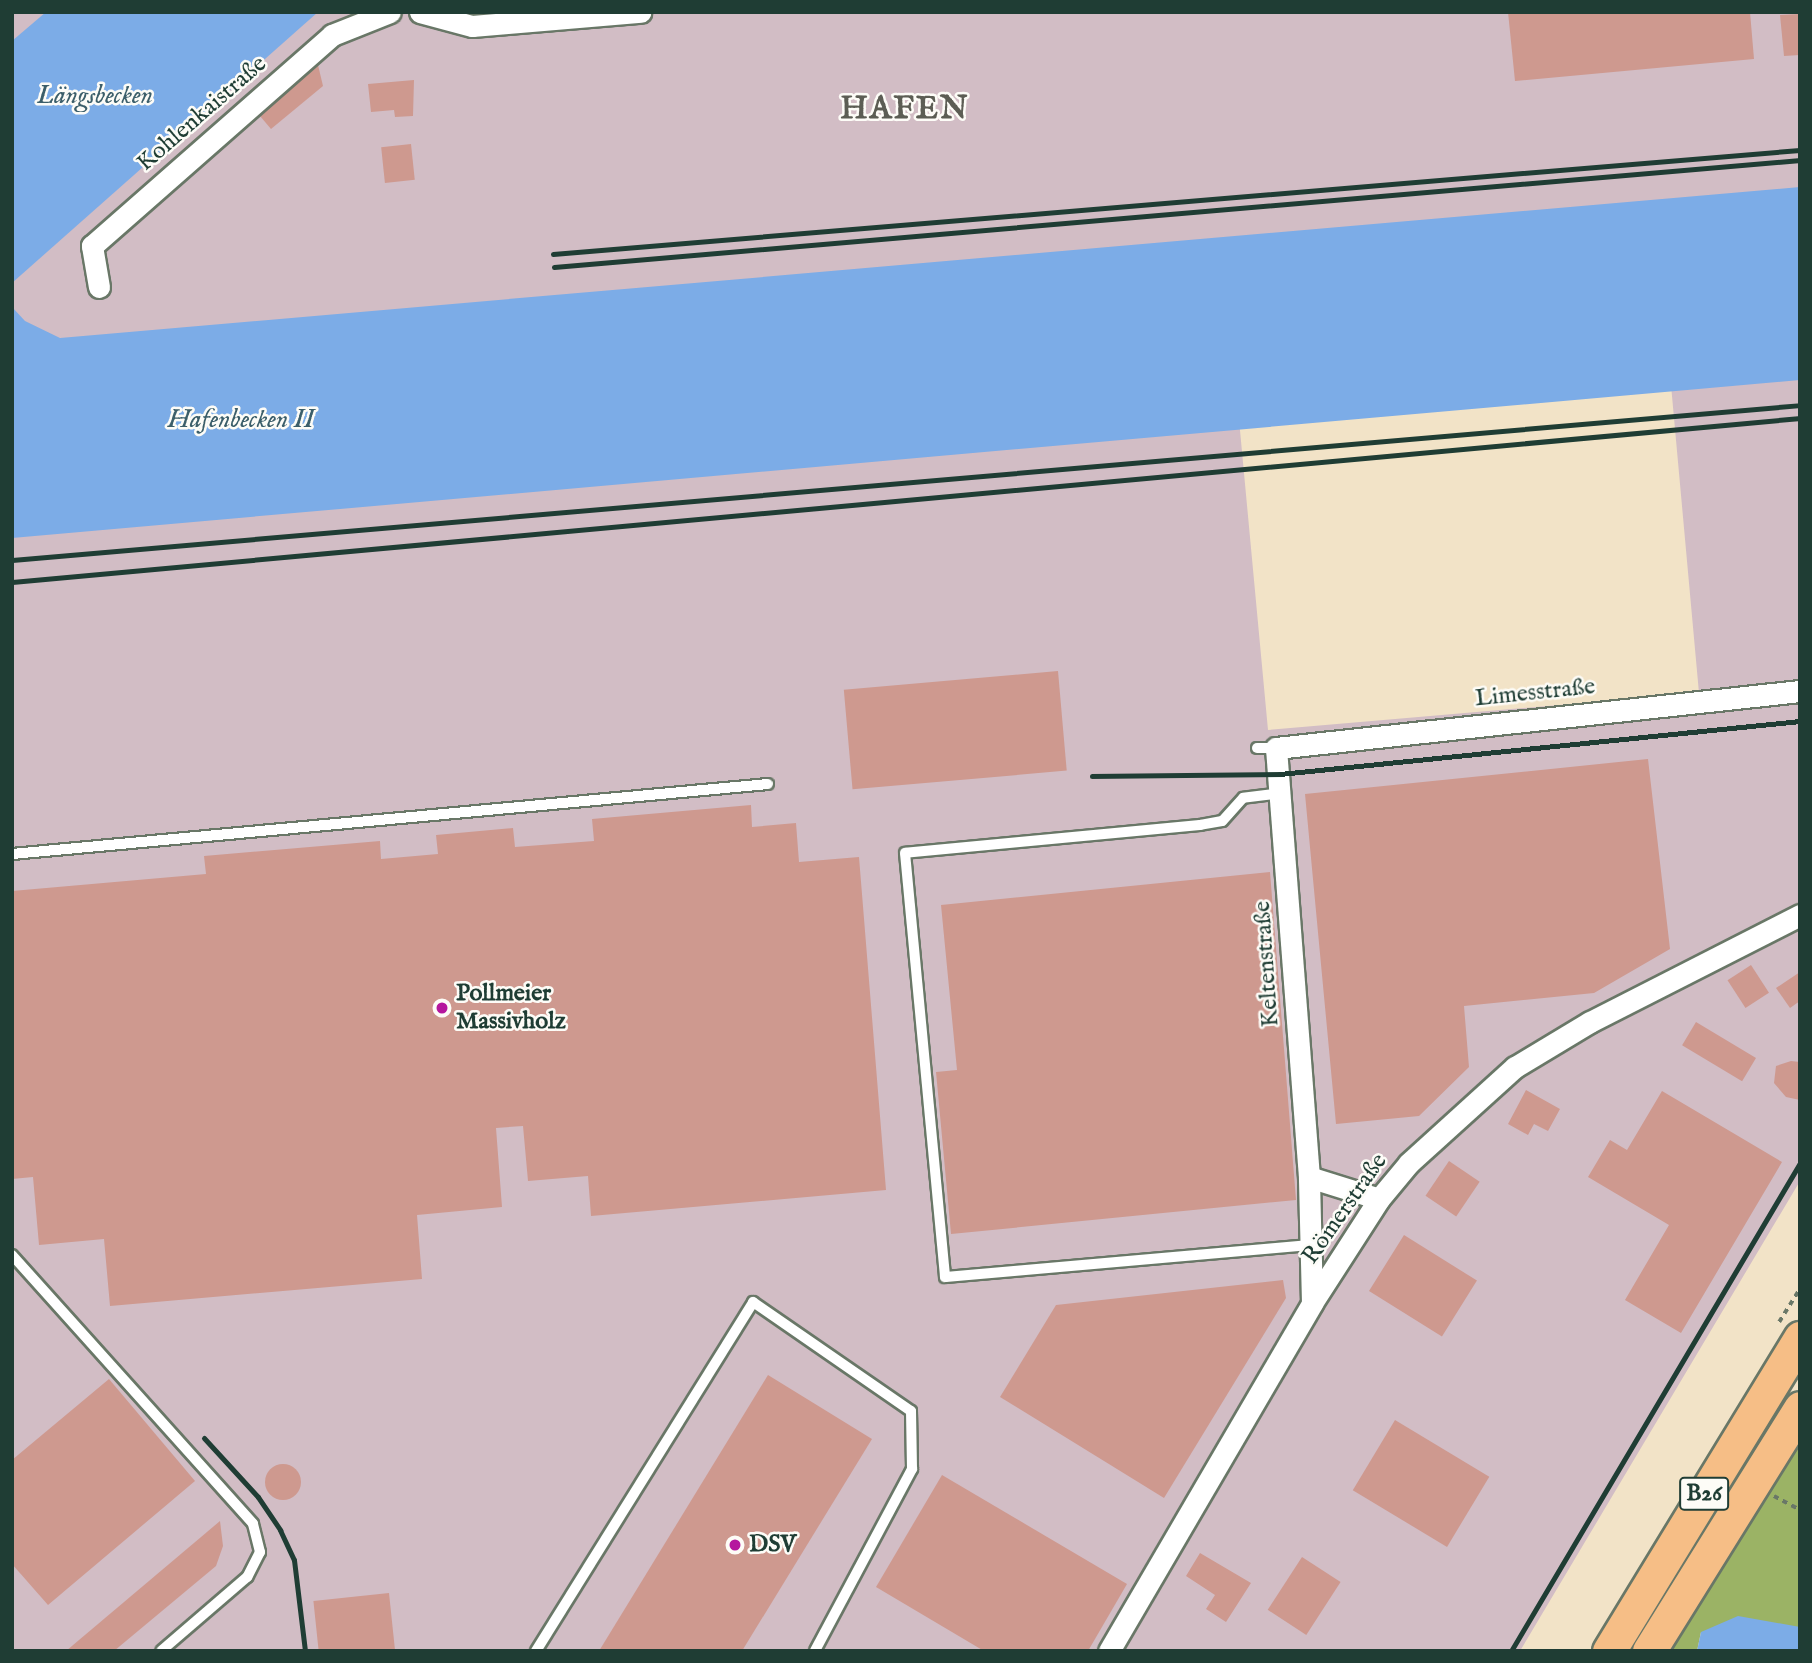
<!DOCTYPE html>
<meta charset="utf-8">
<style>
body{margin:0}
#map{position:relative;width:1812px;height:1663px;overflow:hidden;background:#f2e3c7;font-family:"IM FELL English",serif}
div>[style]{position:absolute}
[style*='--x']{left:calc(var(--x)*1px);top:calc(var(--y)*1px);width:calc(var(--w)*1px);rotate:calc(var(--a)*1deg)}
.industrial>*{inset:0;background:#d2bdc5}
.forest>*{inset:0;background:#9bb365}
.water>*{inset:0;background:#7cace7}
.building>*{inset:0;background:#ce998f;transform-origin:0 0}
.round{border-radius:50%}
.path>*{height:3.5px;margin-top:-1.75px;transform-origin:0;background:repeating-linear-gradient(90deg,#697767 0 5px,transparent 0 10px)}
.roads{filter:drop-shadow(2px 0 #697767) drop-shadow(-2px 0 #697767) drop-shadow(0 2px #697767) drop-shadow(0 -2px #697767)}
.service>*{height:10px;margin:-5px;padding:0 5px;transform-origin:5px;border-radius:5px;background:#fff}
.minor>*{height:21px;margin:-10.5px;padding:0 10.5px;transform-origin:10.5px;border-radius:10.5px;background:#fff}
.primary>*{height:33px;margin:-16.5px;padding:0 16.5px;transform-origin:16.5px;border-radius:16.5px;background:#f6be86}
.rail>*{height:5px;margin:-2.5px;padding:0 2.5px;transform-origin:2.5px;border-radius:2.5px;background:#1f3d34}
.dots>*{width:19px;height:19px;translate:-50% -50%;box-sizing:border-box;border:4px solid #fdfcf7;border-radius:50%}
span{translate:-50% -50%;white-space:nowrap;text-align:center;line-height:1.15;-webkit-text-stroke:5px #fdfcf7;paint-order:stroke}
.shield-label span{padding:2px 5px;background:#fdfcf7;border:2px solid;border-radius:5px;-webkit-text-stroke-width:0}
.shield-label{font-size:23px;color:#1f3d34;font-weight:700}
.street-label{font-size:24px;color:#1f3d34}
.poi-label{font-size:24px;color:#1f3d34;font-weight:700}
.left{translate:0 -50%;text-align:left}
.water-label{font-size:26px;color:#3b5e6a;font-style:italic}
.district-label{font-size:32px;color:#5c5d54;font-weight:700;letter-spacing:2px}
.frame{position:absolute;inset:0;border:14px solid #1f3d34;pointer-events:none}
</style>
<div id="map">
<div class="industrial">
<i style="clip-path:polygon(evenodd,12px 12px,1800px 12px,1800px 1181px,1520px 1651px,12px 1651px,12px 12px,1665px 319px,1699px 693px,1268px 730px,1234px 366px,1665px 319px)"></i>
</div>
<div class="forest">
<i style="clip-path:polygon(1800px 1427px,1800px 1627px,1701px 1632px,1697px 1651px,1654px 1651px)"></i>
</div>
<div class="water">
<i style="clip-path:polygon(46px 12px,318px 12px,12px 283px,12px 41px)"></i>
<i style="clip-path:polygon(1800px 187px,1800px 380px,12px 538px,12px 307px,25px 321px,60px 338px)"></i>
<i style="clip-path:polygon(1738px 1616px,1800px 1627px,1800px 1651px,1697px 1651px,1701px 1632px)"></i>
</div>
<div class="building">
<i style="clip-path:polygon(1508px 12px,1750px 12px,1754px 59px,1515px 81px)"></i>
<i style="clip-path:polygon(1800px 14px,1800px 55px,1784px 56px,1780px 15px)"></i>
<i style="clip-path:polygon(318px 65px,323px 86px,271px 129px,260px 116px)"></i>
<i style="clip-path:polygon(414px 80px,413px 116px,395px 117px,394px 110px,371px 112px,368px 84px)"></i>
<i style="left:411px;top:144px;width:36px;height:30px;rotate:84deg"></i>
<i style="left:1058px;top:671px;width:100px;height:215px;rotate:85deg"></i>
<i style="clip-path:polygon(1648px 759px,1670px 949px,1594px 993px,1464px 1006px,1469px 1067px,1419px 1116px,1336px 1124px,1305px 794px)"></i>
<i style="clip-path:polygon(751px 805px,752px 827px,796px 823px,799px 862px,859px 857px,886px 1190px,591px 1216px,588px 1176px,528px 1181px,523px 1126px,496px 1128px,502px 1207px,417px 1215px,422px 1279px,110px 1306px,104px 1239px,39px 1245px,33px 1177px,12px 1179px,12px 891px,206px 874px,204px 856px,380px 841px,381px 859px,438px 854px,436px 835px,513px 828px,515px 847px,594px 841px,592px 819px)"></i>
<i style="clip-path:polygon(1270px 872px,1296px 1200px,951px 1234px,936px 1072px,957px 1070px,941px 905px)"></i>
<i style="left:1751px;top:965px;width:33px;height:28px;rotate:57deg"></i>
<i style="clip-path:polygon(1800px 972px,1800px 1001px,1790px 1008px,1776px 988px)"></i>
<i style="left:1696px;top:1022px;width:70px;height:27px;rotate:31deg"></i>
<i style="clip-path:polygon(1791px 1061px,1800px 1062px,1800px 1100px,1786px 1097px,1774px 1083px,1776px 1066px)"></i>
<i style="clip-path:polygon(1526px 1090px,1560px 1109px,1548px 1131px,1534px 1124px,1528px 1135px,1508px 1124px)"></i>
<i style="clip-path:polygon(1662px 1091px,1782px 1162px,1681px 1333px,1625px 1300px,1669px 1225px,1588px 1177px,1610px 1140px,1627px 1150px)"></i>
<i style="left:1449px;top:1161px;width:37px;height:42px;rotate:34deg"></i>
<i style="left:1404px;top:1235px;width:86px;height:66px;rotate:32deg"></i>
<i style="clip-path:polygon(1283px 1280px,1286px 1298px,1164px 1498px,1000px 1397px,1056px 1305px)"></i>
<i style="clip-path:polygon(768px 1375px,872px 1439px,742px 1651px,599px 1651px)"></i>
<i style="clip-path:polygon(109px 1379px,195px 1481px,48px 1605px,12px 1564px,12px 1460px)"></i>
<i style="left:1395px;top:1420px;width:110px;height:82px;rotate:31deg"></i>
<i class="round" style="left:265px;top:1464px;width:36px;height:36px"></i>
<i style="clip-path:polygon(942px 1475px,1127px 1584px,1088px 1651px,984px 1651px,876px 1587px)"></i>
<i style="clip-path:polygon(220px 1521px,223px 1546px,216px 1566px,114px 1651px,66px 1651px)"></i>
<i style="clip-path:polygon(1200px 1553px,1251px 1583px,1226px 1622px,1206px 1609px,1215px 1595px,1186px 1576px)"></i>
<i style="left:1302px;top:1557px;width:46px;height:63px;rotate:33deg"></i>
<i style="left:389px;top:1593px;width:58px;height:76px;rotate:84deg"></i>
</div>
<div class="path">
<i style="--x:1779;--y:1322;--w:40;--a:-58"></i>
<i style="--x:1774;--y:1496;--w:30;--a:28"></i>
</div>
<div class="roads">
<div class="service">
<i style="--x:1257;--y:748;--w:19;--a:0"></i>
<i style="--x:1282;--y:793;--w:39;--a:173"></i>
<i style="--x:1243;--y:798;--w:31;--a:132"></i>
<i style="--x:1222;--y:821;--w:22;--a:170"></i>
<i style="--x:1200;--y:825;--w:296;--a:174.6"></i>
<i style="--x:905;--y:853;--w:426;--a:84.6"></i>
<i style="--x:945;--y:1277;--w:367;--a:-5"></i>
<i style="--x:12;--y:854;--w:759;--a:-5.29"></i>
<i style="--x:12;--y:1255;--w:361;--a:48.1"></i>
<i style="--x:253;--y:1524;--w:29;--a:76"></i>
<i style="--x:260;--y:1552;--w:28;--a:117"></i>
<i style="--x:247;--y:1577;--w:113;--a:139.3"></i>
<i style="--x:536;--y:1651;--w:411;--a:-58.1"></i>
<i style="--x:753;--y:1302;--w:192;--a:34.6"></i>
<i style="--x:911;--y:1411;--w:58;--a:89"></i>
<i style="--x:912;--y:1469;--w:206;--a:118.1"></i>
</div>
<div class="minor">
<i style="--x:420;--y:12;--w:54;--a:15.1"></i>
<i style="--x:472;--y:26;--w:169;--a:-4.8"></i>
<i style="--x:99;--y:287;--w:42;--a:-99.7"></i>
<i style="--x:92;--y:246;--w:320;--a:-41.3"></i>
<i style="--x:332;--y:35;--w:62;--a:-21.6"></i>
<i style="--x:1309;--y:1177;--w:73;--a:17.4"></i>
<i style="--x:1312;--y:1303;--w:126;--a:-91.4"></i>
<i style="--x:1309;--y:1177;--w:430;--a:-94.4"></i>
<i style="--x:1276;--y:748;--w:527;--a:-6.21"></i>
<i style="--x:1109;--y:1651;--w:403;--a:-59.7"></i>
<i style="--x:1312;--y:1303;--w:124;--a:-57.2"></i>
<i style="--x:1379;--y:1199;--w:47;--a:-50.2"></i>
<i style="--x:1409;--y:1163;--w:143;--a:-42.2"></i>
<i style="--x:1515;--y:1067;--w:87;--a:-31"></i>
<i style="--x:1590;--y:1022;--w:236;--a:-27"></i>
</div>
<div class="primary">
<i style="--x:1609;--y:1651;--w:367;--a:-58.6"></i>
<i style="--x:1649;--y:1651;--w:286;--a:-58.1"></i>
</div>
</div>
<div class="rail">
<i style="--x:553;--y:254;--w:1251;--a:-4.77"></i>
<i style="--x:554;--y:267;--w:1251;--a:-4.91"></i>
<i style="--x:12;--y:560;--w:1795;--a:-4.95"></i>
<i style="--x:12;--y:582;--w:1796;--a:-5.24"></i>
<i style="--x:1092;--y:776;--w:188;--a:-0.6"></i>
<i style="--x:1280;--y:774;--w:523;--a:-5.82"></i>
<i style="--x:204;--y:1438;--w:80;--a:47.5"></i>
<i style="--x:258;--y:1497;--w:40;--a:56"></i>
<i style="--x:280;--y:1530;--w:33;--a:65"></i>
<i style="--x:294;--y:1560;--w:92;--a:83.1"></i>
<i style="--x:1511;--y:1651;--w:567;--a:-59.37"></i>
</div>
<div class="dots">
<i style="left:442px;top:1008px;background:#b5179e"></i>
<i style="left:735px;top:1545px;background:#b5179e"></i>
</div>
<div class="shield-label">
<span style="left:1704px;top:1494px">B26</span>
</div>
<div class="street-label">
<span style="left:202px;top:114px;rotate:-41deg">Kohlenkaistraße</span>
<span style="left:1535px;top:693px;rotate:-6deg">Limesstraße</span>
<span style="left:1267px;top:964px;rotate:-94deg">Keltenstraße</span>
<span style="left:1345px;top:1209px;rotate:-55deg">Römerstraße</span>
</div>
<div class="poi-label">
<span class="left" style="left:456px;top:1008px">Pollmeier<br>Massivholz</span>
<span class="left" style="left:749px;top:1545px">DSV</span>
</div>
<div class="water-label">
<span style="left:95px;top:96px">Längsbecken</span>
<span style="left:241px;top:420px">Hafenbecken II</span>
</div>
<div class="district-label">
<span style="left:905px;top:110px">HAFEN</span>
</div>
<div class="frame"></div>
</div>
